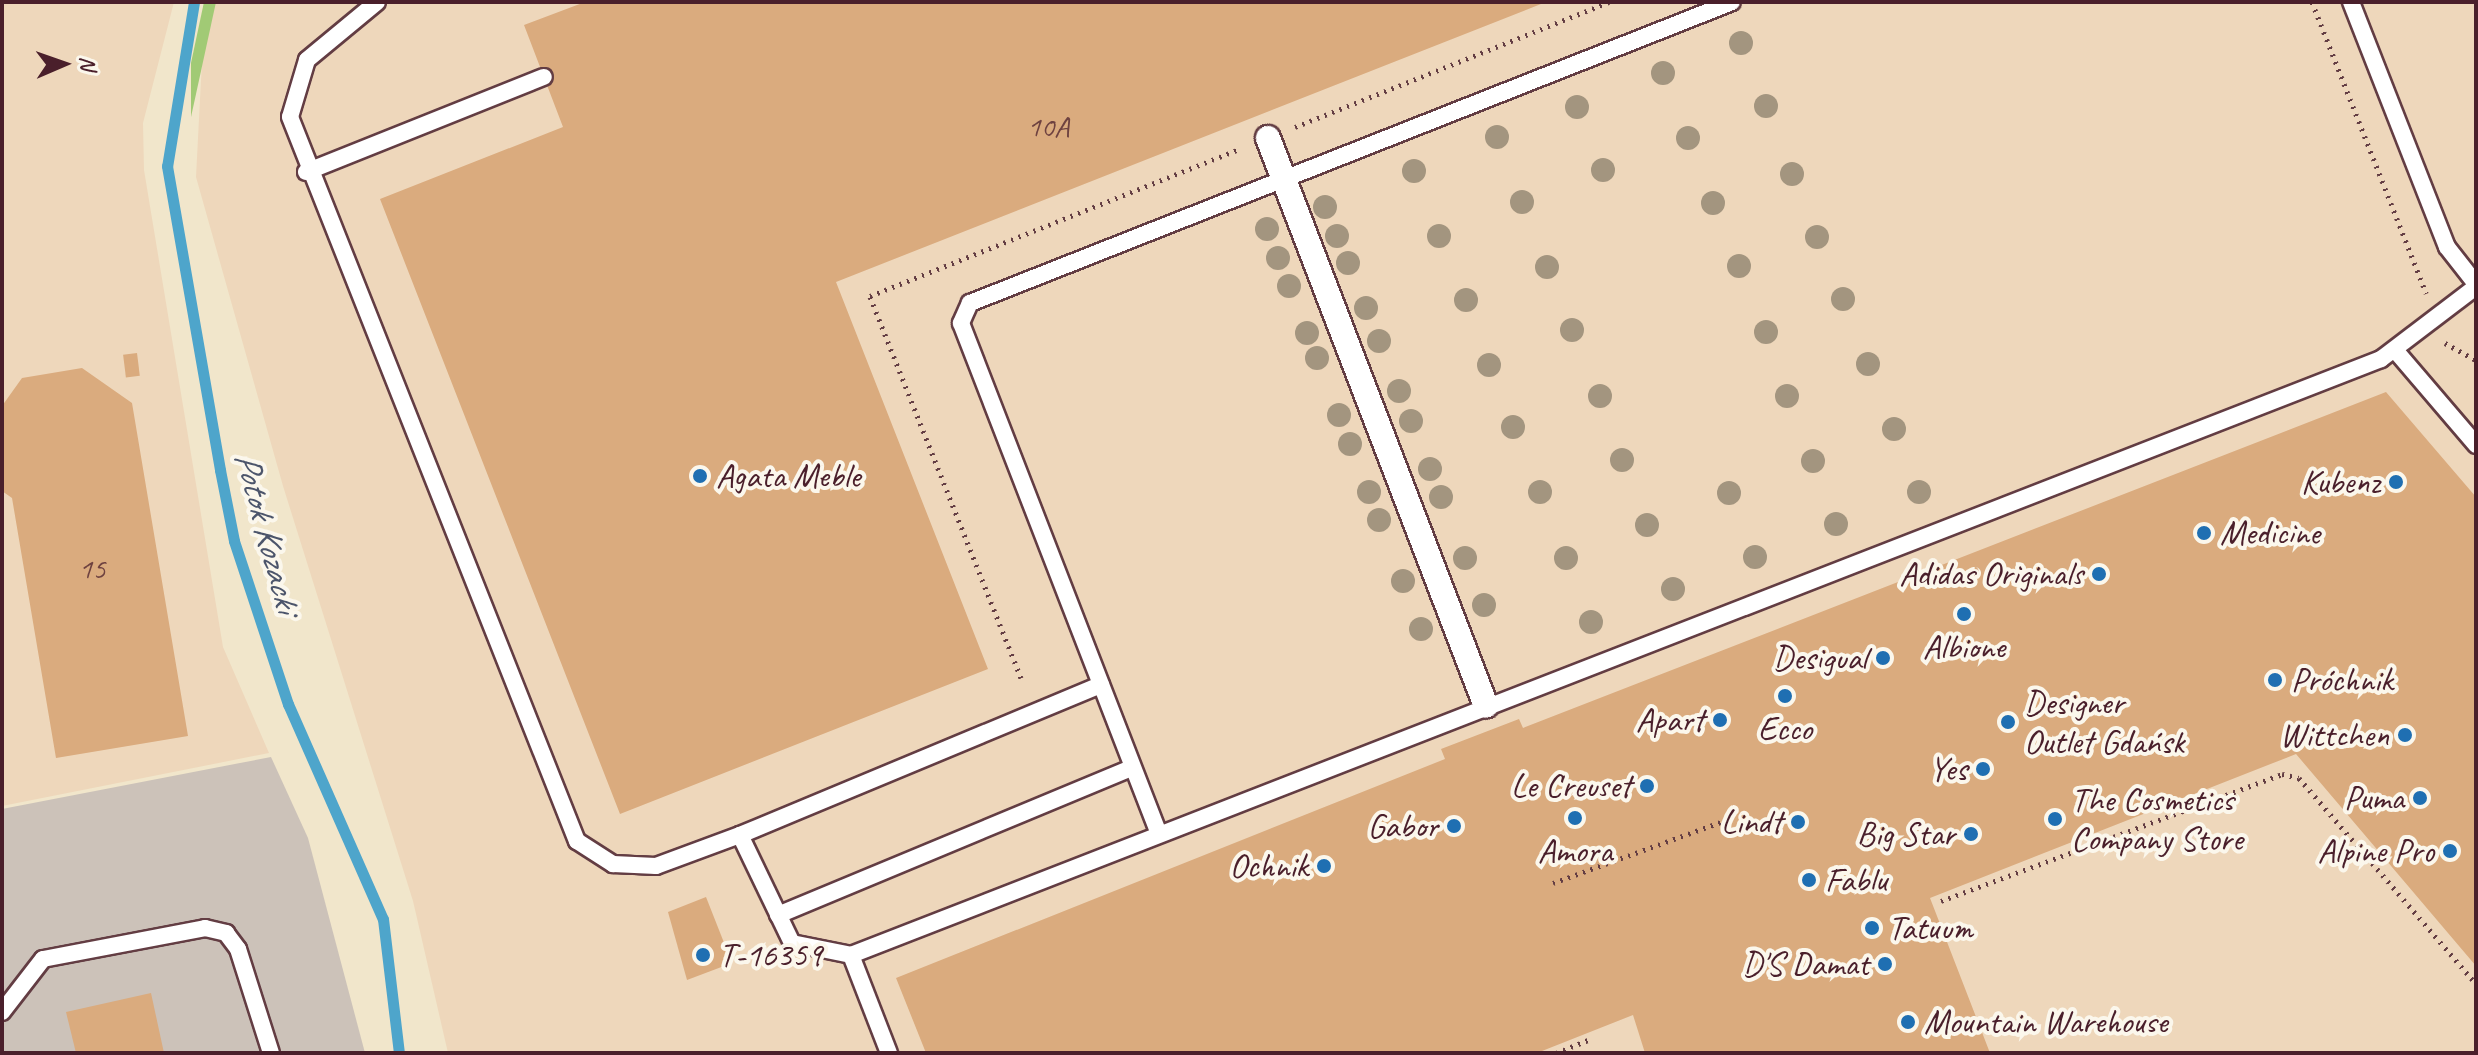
<!DOCTYPE html>
<meta charset="utf-8">
<style>
body{margin:0}
#map{position:relative;width:2478px;height:1055px;overflow:hidden;background:#f1e6cb;font-family:Caveat,sans-serif}
div>[style]{position:absolute}
[style*='--x']{left:calc(var(--x)*1px);top:calc(var(--y)*1px);width:calc(var(--w)*1px);rotate:calc(var(--a)*1deg)}
.built>*{inset:0;background:#eed7bb}
.industrial>*{inset:0;background:#ccc2b9}
.green>*{inset:0;background:#a1ca75}
.stream>*{height:11px;margin:-5.5px;padding:0 5.5px;transform-origin:5.5px;border-radius:5.5px;background:#4ea5cb}
.building>*{inset:0;background:#daab7e;transform-origin:0 0}
.path>*{height:5px;margin-top:-2.5px;transform-origin:0;background:repeating-linear-gradient(90deg,#633d43 0 2px,transparent 0 8px)}
.roads{filter:drop-shadow(2px 0 #633d43) drop-shadow(-2px 0 #633d43) drop-shadow(0 2px #633d43) drop-shadow(0 -2px #633d43)}
.service>*{height:16px;margin:-8px;padding:0 8px;transform-origin:8px;border-radius:8px;background:#fff}
.pedestrian>*{height:24px;margin:-12px;padding:0 12px;transform-origin:12px;border-radius:12px;background:#fff}
.trees>*{width:24px;height:24px;margin:-12px;border-radius:50%;background:#a3957f}
.dots>*{width:22px;height:22px;translate:-50% -50%;box-sizing:border-box;border:4px solid #fbf7ec;border-radius:50%}
span{translate:-50% -50%;white-space:nowrap;text-align:center;line-height:1.15;-webkit-text-stroke:8px #fbf7ec;paint-order:stroke}
.number-label{font-size:30px;color:#6e4240}
.number-label span{-webkit-text-stroke-width:0}
.poi-label{font-size:34px;color:#4a1f2b}
.left{translate:0 -50%;text-align:left}
.right{translate:-100% -50%;text-align:right}
.water-label{font-size:36px;color:#4c556b;font-style:italic}
.frame{position:absolute;inset:0;border:4px solid #4a1f2b;pointer-events:none}
.north{position:absolute;left:24px;top:24px;width:80px;height:80px;-webkit-text-stroke:6px #fbf7ec;paint-order:stroke;rotate:88deg;font-size:22px;font-weight:700;line-height:32px;text-align:center;color:#4a1f2b}
.north::after{content:'';display:block;margin:auto;width:28px;height:36px;background:#4a1f2b;clip-path:polygon(50% 0,100% 100%,50% 72%,0 100%)}
</style>
<div id="map">
<div class="built">
<i style="clip-path:polygon(2px 2px,174px 2px,143px 123px,144px 170px,223px 647px,269px 753px,2px 806px)"></i>
<i style="clip-path:polygon(216px 2px,2476px 2px,2476px 1053px,448px 1053px,413px 901px,283px 486px,196px 177px,203px 41px)"></i>
</div>
<div class="industrial">
<i style="clip-path:polygon(271px 757px,308px 838px,365px 1053px,2px 1053px,2px 809px)"></i>
</div>
<div class="green">
<i style="clip-path:polygon(204px 2px,216px 2px,191px 117px,191px 63px)"></i>
</div>
<div class="stream">
<i style="--x:194;--y:2;--w:166;--a:99.3"></i>
<i style="--x:167;--y:166;--w:309;--a:80.1"></i>
<i style="--x:220;--y:470;--w:72;--a:78.8"></i>
<i style="--x:234;--y:541;--w:172;--a:71.7"></i>
<i style="--x:288;--y:704;--w:235;--a:66.2"></i>
<i style="--x:383;--y:919;--w:135;--a:83.2"></i>
</div>
<div class="building">
<i style="clip-path:polygon(585px 2px,1546px 2px,836px 282px,988px 669px,620px 814px,380px 199px,563px 127px,524px 25px)"></i>
<i style="left:137px;top:353px;width:23px;height:14px;rotate:83deg"></i>
<i style="clip-path:polygon(82px 368px,132px 403px,188px 736px,56px 758px,12px 498px,2px 491px,2px 406px,22px 378px)"></i>
<i style="clip-path:polygon(2386px 392px,2476px 497px,2476px 966px,2296px 754px,1930px 898px,1990px 1053px,1645px 1053px,1633px 1015px,1537px 1053px,926px 1053px,896px 978px,1445px 759px,1441px 749px,1519px 719px,1523px 728px)"></i>
<i style="clip-path:polygon(706px 897px,732px 963px,687px 980px,668px 912px)"></i>
<i style="clip-path:polygon(151px 993px,164px 1053px,76px 1053px,66px 1012px)"></i>
</div>
<div class="path">
<i style="--x:2312;--y:2;--w:313;--a:68.6"></i>
<i style="--x:1295;--y:127;--w:338;--a:-21.7"></i>
<i style="--x:2445;--y:343;--w:35;--a:29"></i>
<i style="--x:1021;--y:678;--w:411;--a:-111.6"></i>
<i style="--x:870;--y:296;--w:399;--a:-21.7"></i>
<i style="--x:1553;--y:883;--w:187;--a:-20"></i>
<i style="--x:1941;--y:901;--w:364;--a:-20.4"></i>
<i style="--x:2282;--y:774;--w:17;--a:13"></i>
<i style="--x:2299;--y:778;--w:272;--a:49.3"></i>
<i style="--x:1556;--y:1053;--w:35;--a:-22"></i>
</div>
<div class="roads">
<div class="service">
<i style="--x:377;--y:2;--w:91;--a:140.4"></i>
<i style="--x:307;--y:60;--w:59;--a:106.6"></i>
<i style="--x:290;--y:117;--w:779;--a:68.38"></i>
<i style="--x:577;--y:841;--w:43;--a:32.6"></i>
<i style="--x:613;--y:864;--w:43;--a:2.7"></i>
<i style="--x:656;--y:866;--w:90;--a:-20.3"></i>
<i style="--x:740;--y:835;--w:120;--a:64.3"></i>
<i style="--x:792;--y:943;--w:60;--a:11.5"></i>
<i style="--x:851;--y:955;--w:1642;--a:-21.28"></i>
<i style="--x:2381;--y:359;--w:119;--a:-37.2"></i>
<i style="--x:2351;--y:2;--w:263;--a:68.6"></i>
<i style="--x:2447;--y:247;--w:47;--a:51.9"></i>
<i style="--x:306;--y:172;--w:256;--a:-21.8"></i>
<i style="--x:2395;--y:350;--w:125;--a:49.5"></i>
<i style="--x:1159;--y:834;--w:548;--a:-111.18"></i>
<i style="--x:961;--y:323;--w:22;--a:-66"></i>
<i style="--x:970;--y:303;--w:819;--a:-21.55"></i>
<i style="--x:740;--y:835;--w:391;--a:-22.6"></i>
<i style="--x:778;--y:915;--w:383;--a:-22.6"></i>
<i style="--x:851;--y:955;--w:105;--a:68.8"></i>
<i style="--x:2;--y:1012;--w:67;--a:-52.3"></i>
<i style="--x:43;--y:959;--w:165;--a:-10.8"></i>
<i style="--x:205;--y:928;--w:22;--a:13"></i>
<i style="--x:226;--y:933;--w:20;--a:53"></i>
<i style="--x:238;--y:949;--w:109;--a:72.4"></i>
</div>
<div class="pedestrian">
<i style="--x:1268;--y:138;--w:608;--a:69"></i>
</div>
</div>
<div class="trees">
<i style="left:1741px;top:43px"></i>
<i style="left:1663px;top:73px"></i>
<i style="left:1766px;top:106px"></i>
<i style="left:1577px;top:107px"></i>
<i style="left:1497px;top:137px"></i>
<i style="left:1688px;top:138px"></i>
<i style="left:1603px;top:170px"></i>
<i style="left:1414px;top:171px"></i>
<i style="left:1792px;top:174px"></i>
<i style="left:1522px;top:202px"></i>
<i style="left:1713px;top:203px"></i>
<i style="left:1325px;top:207px"></i>
<i style="left:1267px;top:229px"></i>
<i style="left:1337px;top:236px"></i>
<i style="left:1439px;top:236px"></i>
<i style="left:1817px;top:237px"></i>
<i style="left:1278px;top:258px"></i>
<i style="left:1348px;top:263px"></i>
<i style="left:1739px;top:266px"></i>
<i style="left:1547px;top:267px"></i>
<i style="left:1289px;top:286px"></i>
<i style="left:1843px;top:299px"></i>
<i style="left:1466px;top:300px"></i>
<i style="left:1366px;top:308px"></i>
<i style="left:1572px;top:330px"></i>
<i style="left:1766px;top:332px"></i>
<i style="left:1307px;top:333px"></i>
<i style="left:1379px;top:341px"></i>
<i style="left:1317px;top:358px"></i>
<i style="left:1868px;top:364px"></i>
<i style="left:1489px;top:365px"></i>
<i style="left:1399px;top:391px"></i>
<i style="left:1600px;top:396px"></i>
<i style="left:1787px;top:396px"></i>
<i style="left:1339px;top:415px"></i>
<i style="left:1411px;top:421px"></i>
<i style="left:1513px;top:427px"></i>
<i style="left:1894px;top:429px"></i>
<i style="left:1350px;top:444px"></i>
<i style="left:1622px;top:460px"></i>
<i style="left:1813px;top:461px"></i>
<i style="left:1430px;top:469px"></i>
<i style="left:1369px;top:492px"></i>
<i style="left:1540px;top:492px"></i>
<i style="left:1919px;top:492px"></i>
<i style="left:1729px;top:493px"></i>
<i style="left:1441px;top:497px"></i>
<i style="left:1379px;top:520px"></i>
<i style="left:1836px;top:524px"></i>
<i style="left:1647px;top:525px"></i>
<i style="left:1755px;top:557px"></i>
<i style="left:1465px;top:558px"></i>
<i style="left:1566px;top:558px"></i>
<i style="left:1403px;top:581px"></i>
<i style="left:1673px;top:589px"></i>
<i style="left:1484px;top:605px"></i>
<i style="left:1591px;top:622px"></i>
<i style="left:1421px;top:629px"></i>
</div>
<div class="dots">
<i style="left:700px;top:476px;background:#1f6fb2"></i>
<i style="left:2396px;top:482px;background:#1f6fb2"></i>
<i style="left:2204px;top:533px;background:#1f6fb2"></i>
<i style="left:2099px;top:574px;background:#1f6fb2"></i>
<i style="left:1964px;top:614px;background:#1f6fb2"></i>
<i style="left:1883px;top:658px;background:#1f6fb2"></i>
<i style="left:2275px;top:680px;background:#1f6fb2"></i>
<i style="left:1785px;top:696px;background:#1f6fb2"></i>
<i style="left:1720px;top:720px;background:#1f6fb2"></i>
<i style="left:2008px;top:722px;background:#1f6fb2"></i>
<i style="left:2405px;top:735px;background:#1f6fb2"></i>
<i style="left:1983px;top:769px;background:#1f6fb2"></i>
<i style="left:1647px;top:786px;background:#1f6fb2"></i>
<i style="left:2420px;top:798px;background:#1f6fb2"></i>
<i style="left:1575px;top:818px;background:#1f6fb2"></i>
<i style="left:2055px;top:819px;background:#1f6fb2"></i>
<i style="left:1798px;top:822px;background:#1f6fb2"></i>
<i style="left:1454px;top:826px;background:#1f6fb2"></i>
<i style="left:1971px;top:834px;background:#1f6fb2"></i>
<i style="left:2450px;top:851px;background:#1f6fb2"></i>
<i style="left:1324px;top:866px;background:#1f6fb2"></i>
<i style="left:1809px;top:880px;background:#1f6fb2"></i>
<i style="left:1872px;top:928px;background:#1f6fb2"></i>
<i style="left:703px;top:955px;background:#1f6fb2"></i>
<i style="left:1885px;top:964px;background:#1f6fb2"></i>
<i style="left:1908px;top:1022px;background:#1f6fb2"></i>
</div>
<div class="number-label">
<span style="left:1048px;top:126px">10A</span>
<span style="left:92px;top:568px">15</span>
</div>
<div class="poi-label">
<span class="left" style="left:716px;top:476px">Agata Meble</span>
<span class="right" style="left:2380px;top:482px">Kubenz</span>
<span class="left" style="left:2220px;top:533px">Medicine</span>
<span class="right" style="left:2083px;top:574px">Adidas Originals</span>
<span style="left:1964px;top:647px">Albione</span>
<span class="right" style="left:1867px;top:658px">Desigual</span>
<span class="left" style="left:2291px;top:680px">Próchnik</span>
<span class="left" style="left:2024px;top:722px">Designer<br>Outlet Gdańsk</span>
<span class="right" style="left:1704px;top:720px">Apart</span>
<span style="left:1785px;top:729px">Ecco</span>
<span class="right" style="left:2389px;top:735px">Wittchen</span>
<span class="right" style="left:1967px;top:769px">Yes</span>
<span class="right" style="left:1631px;top:786px">Le Creuset</span>
<span class="right" style="left:2404px;top:798px">Puma</span>
<span class="left" style="left:2071px;top:819px">The Cosmetics<br>Company Store</span>
<span class="right" style="left:1782px;top:822px">Lindt</span>
<span class="right" style="left:1438px;top:826px">Gabor</span>
<span class="right" style="left:1955px;top:834px">Big Star</span>
<span style="left:1575px;top:851px">Amora</span>
<span class="right" style="left:2434px;top:851px">Alpine Pro</span>
<span class="right" style="left:1308px;top:866px">Ochnik</span>
<span class="left" style="left:1825px;top:880px">Fablu</span>
<span class="left" style="left:1888px;top:928px">Tatuum</span>
<span class="left" style="left:719px;top:955px">T-16359</span>
<span class="right" style="left:1869px;top:964px">D'S Damat</span>
<span class="left" style="left:1924px;top:1022px">Mountain Warehouse</span>
</div>
<div class="water-label">
<span style="left:267px;top:532px;rotate:75deg">Potok Kozacki</span>
</div>
<div class="frame"></div>
<div class="north">N</div>
</div>
